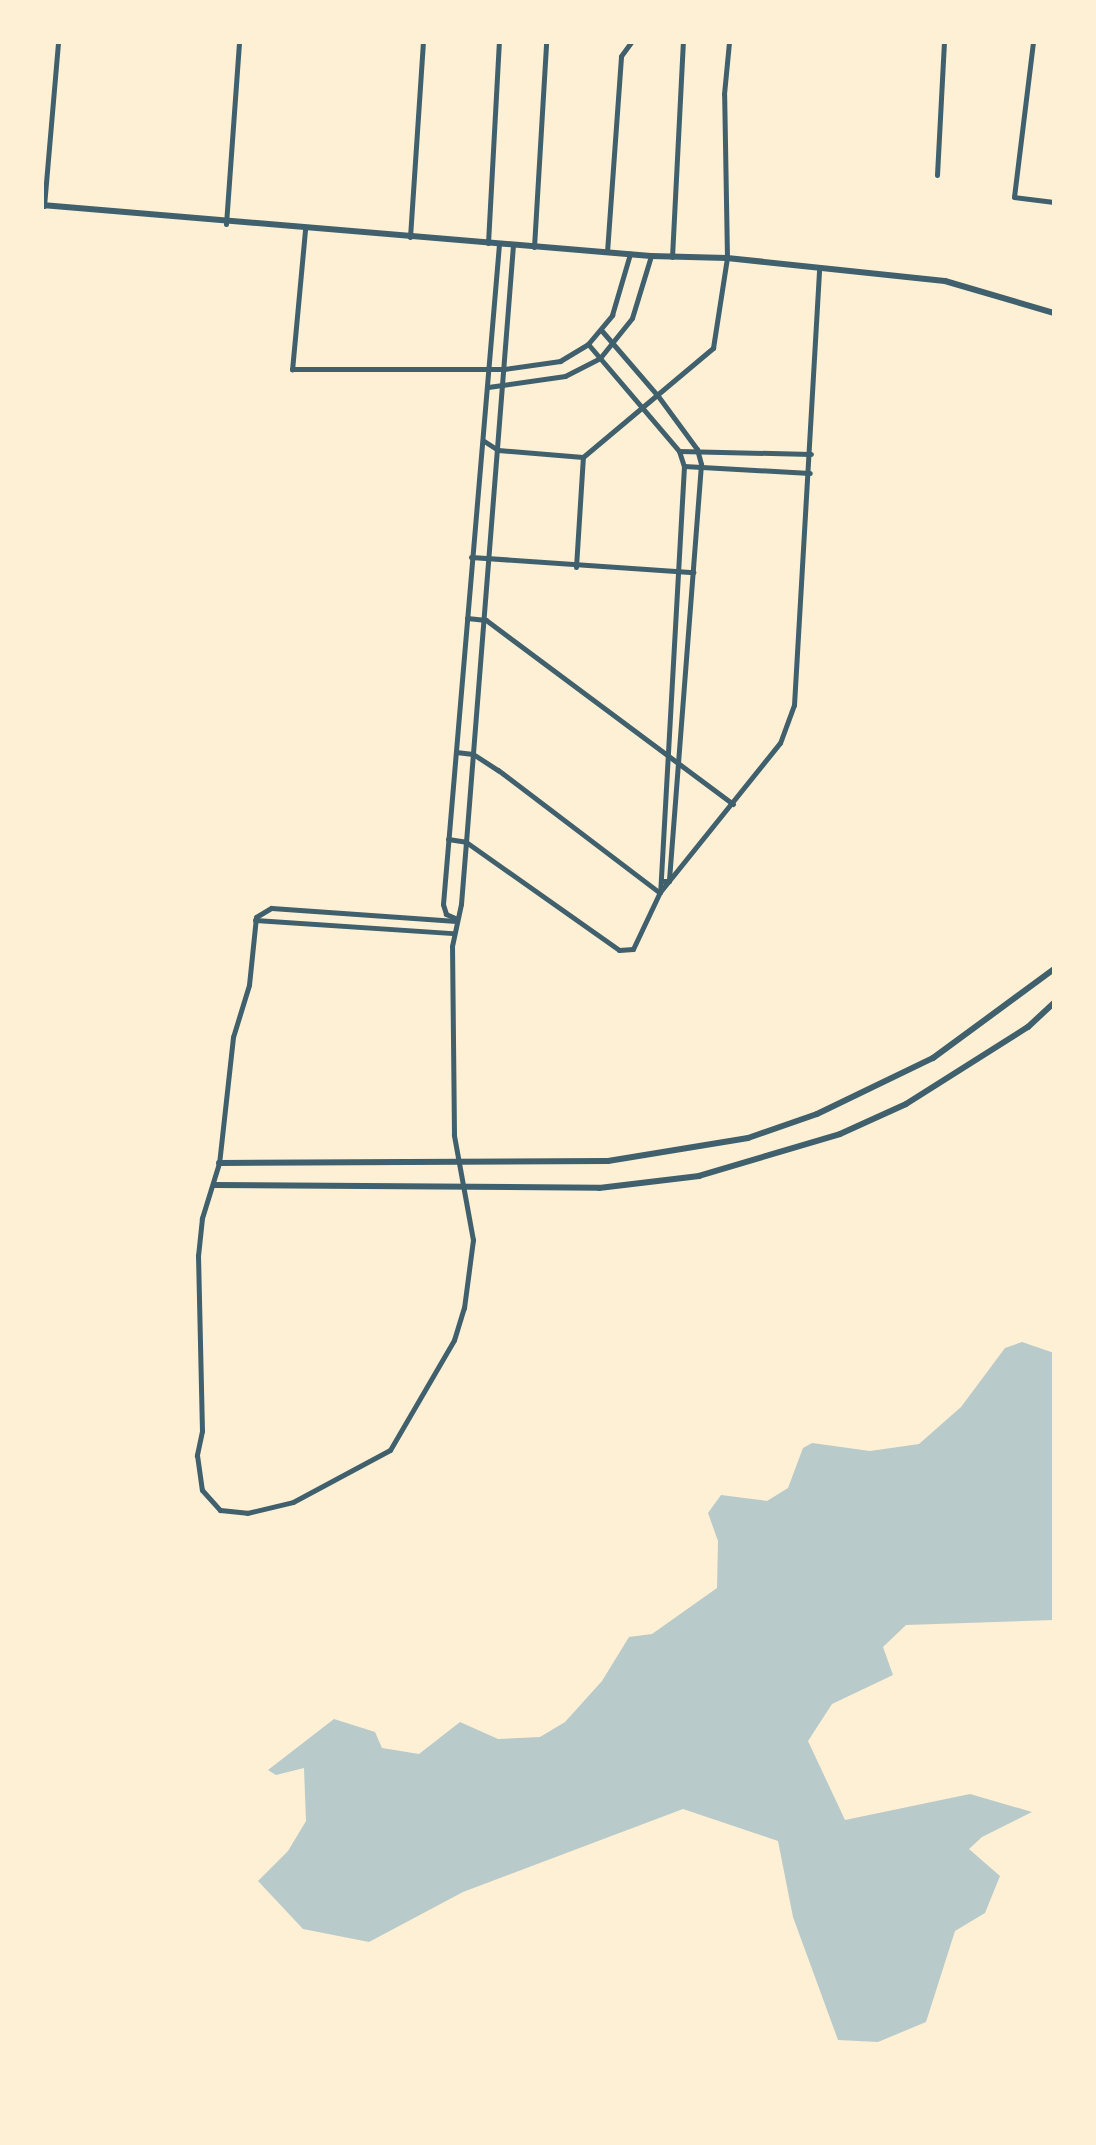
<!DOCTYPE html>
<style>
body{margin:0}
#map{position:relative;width:1096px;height:2145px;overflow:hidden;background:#fdf0d5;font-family:"Archivo Narrow",sans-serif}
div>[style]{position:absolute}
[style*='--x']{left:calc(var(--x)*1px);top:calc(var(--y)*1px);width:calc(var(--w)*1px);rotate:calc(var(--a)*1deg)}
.green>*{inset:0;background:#b9caca}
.minor>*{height:5px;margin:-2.5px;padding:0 2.5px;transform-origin:2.5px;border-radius:2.5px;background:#3f606c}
.tertiary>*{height:6px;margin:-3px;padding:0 3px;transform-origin:3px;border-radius:3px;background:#3f606c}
span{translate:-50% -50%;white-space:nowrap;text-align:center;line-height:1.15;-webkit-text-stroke:8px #fdf0d5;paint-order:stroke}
.frame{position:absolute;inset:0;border:44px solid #fdf0d5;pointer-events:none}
</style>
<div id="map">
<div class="green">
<i style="clip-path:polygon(1022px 1342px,1054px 1353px,1054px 1620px,906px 1625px,883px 1647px,893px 1675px,832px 1704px,808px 1741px,845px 1820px,970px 1794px,1032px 1812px,982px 1837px,969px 1849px,1000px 1876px,985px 1913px,955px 1931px,926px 2022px,878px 2042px,838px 2040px,793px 1917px,778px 1841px,683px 1809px,463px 1892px,369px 1942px,303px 1929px,258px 1881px,288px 1851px,306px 1821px,304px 1768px,276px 1775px,268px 1770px,334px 1719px,375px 1732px,382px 1748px,419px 1754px,460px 1722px,498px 1739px,540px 1737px,565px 1722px,602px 1681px,629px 1637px,652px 1634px,717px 1588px,718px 1541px,708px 1513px,721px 1495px,767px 1501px,788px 1488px,803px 1448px,812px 1443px,870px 1451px,919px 1444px,961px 1407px,1005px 1348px)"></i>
</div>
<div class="minor">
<i style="--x:1033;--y:42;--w:156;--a:97"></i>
<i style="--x:1014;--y:197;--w:40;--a:7.1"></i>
<i style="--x:937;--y:175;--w:133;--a:-87"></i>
<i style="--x:44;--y:206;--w:165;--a:-85.1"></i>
<i style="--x:226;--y:224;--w:182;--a:-85.9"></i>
<i style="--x:305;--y:230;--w:140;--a:95.3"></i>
<i style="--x:292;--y:369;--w:212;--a:0"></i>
<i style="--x:504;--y:369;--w:57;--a:-8.1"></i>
<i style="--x:560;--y:361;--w:33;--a:-31"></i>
<i style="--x:588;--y:344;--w:38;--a:-50"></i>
<i style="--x:612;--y:315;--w:64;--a:-73.6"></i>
<i style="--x:410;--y:237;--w:195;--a:-86.2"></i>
<i style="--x:488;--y:243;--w:201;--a:-86.9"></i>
<i style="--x:534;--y:247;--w:205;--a:-86.6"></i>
<i style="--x:607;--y:252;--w:196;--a:-85.9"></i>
<i style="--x:621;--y:56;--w:17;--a:-54"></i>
<i style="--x:672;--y:257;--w:215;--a:-87.1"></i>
<i style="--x:602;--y:331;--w:86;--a:49.3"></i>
<i style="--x:658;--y:396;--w:66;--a:53.7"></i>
<i style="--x:697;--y:449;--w:16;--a:75"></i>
<i style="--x:701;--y:464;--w:418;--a:94.4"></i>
<i style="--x:669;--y:881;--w:8;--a:180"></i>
<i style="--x:588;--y:344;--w:140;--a:49.6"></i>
<i style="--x:679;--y:451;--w:16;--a:72"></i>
<i style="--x:684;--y:466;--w:427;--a:93.2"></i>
<i style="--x:488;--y:387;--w:78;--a:-8.1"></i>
<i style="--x:565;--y:376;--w:39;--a:-27"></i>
<i style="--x:600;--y:358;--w:51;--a:-51.3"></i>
<i style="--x:632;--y:318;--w:65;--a:-73"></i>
<i style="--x:484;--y:441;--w:17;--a:33"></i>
<i style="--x:498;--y:450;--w:85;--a:4.7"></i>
<i style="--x:583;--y:457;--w:170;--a:-40"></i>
<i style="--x:713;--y:348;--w:91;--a:-81.2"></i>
<i style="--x:727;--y:258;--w:164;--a:-91"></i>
<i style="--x:724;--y:94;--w:52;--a:-84.5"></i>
<i style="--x:679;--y:451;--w:132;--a:1.3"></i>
<i style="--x:684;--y:466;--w:126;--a:3.2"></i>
<i style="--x:471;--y:557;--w:223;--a:3.9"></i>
<i style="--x:576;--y:567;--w:110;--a:-86.4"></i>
<i style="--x:467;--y:618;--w:19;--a:6"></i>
<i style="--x:486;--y:620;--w:308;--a:36.7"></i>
<i style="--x:456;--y:752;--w:17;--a:7"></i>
<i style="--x:473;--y:754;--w:30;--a:33"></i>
<i style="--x:498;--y:770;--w:202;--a:37.2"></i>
<i style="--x:448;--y:839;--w:18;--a:9"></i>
<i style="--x:466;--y:842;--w:187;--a:35.2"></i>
<i style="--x:619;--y:950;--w:14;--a:-4"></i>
<i style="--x:633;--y:949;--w:63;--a:-64.7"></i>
<i style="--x:660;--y:892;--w:191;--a:-51.2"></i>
<i style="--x:780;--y:743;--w:40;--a:-69.8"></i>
<i style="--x:794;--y:705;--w:436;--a:-86.7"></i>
<i style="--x:455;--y:918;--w:10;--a:-156"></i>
<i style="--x:446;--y:914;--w:10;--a:-107"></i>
<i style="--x:443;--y:904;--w:662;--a:-85.15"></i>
<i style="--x:255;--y:920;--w:198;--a:3.8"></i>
<i style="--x:456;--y:921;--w:185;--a:-176"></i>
<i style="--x:271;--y:908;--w:17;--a:149"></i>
<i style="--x:256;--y:917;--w:68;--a:95.9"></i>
<i style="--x:249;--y:985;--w:54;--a:107.1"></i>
<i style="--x:233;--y:1037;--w:127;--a:96.3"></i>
<i style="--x:219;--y:1163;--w:58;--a:107.2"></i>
<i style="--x:202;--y:1218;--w:37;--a:96"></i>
<i style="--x:198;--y:1255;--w:176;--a:88.7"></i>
<i style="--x:202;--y:1431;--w:25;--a:102"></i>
<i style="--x:197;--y:1455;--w:35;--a:82"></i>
<i style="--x:202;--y:1490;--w:27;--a:48"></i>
<i style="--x:220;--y:1510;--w:27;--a:6"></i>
<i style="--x:247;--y:1513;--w:47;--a:-13.4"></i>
<i style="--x:293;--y:1502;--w:110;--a:-28.2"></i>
<i style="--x:390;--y:1450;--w:127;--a:-59.8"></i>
<i style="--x:454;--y:1340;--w:34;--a:-73"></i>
<i style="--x:464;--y:1308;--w:69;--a:-82.5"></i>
<i style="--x:473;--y:1240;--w:107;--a:-100.3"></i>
<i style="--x:454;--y:1135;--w:189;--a:-90.6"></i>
<i style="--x:452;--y:946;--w:43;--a:-77.9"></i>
<i style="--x:461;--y:904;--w:62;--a:-85.4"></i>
<i style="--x:466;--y:842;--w:599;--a:-85.5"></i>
</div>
<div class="tertiary">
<i style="--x:42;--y:205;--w:611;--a:4.79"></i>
<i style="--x:651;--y:256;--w:76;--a:1.5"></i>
<i style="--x:727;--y:258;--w:219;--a:6"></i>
<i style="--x:945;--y:281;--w:114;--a:16.4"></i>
<i style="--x:219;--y:1163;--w:389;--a:-0.3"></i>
<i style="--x:608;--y:1161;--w:142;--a:-9.3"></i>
<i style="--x:748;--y:1138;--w:73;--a:-19.2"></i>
<i style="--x:817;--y:1114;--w:129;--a:-25.8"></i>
<i style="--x:933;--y:1058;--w:150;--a:-36.3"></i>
<i style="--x:214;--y:1185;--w:385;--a:0.4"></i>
<i style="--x:599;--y:1188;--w:101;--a:-6.8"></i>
<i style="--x:699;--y:1176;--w:147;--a:-16.6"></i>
<i style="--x:840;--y:1134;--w:72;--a:-24.4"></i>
<i style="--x:906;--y:1104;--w:144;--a:-32.3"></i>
<i style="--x:1028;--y:1027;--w:35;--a:-43"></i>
</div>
<div class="frame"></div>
</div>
